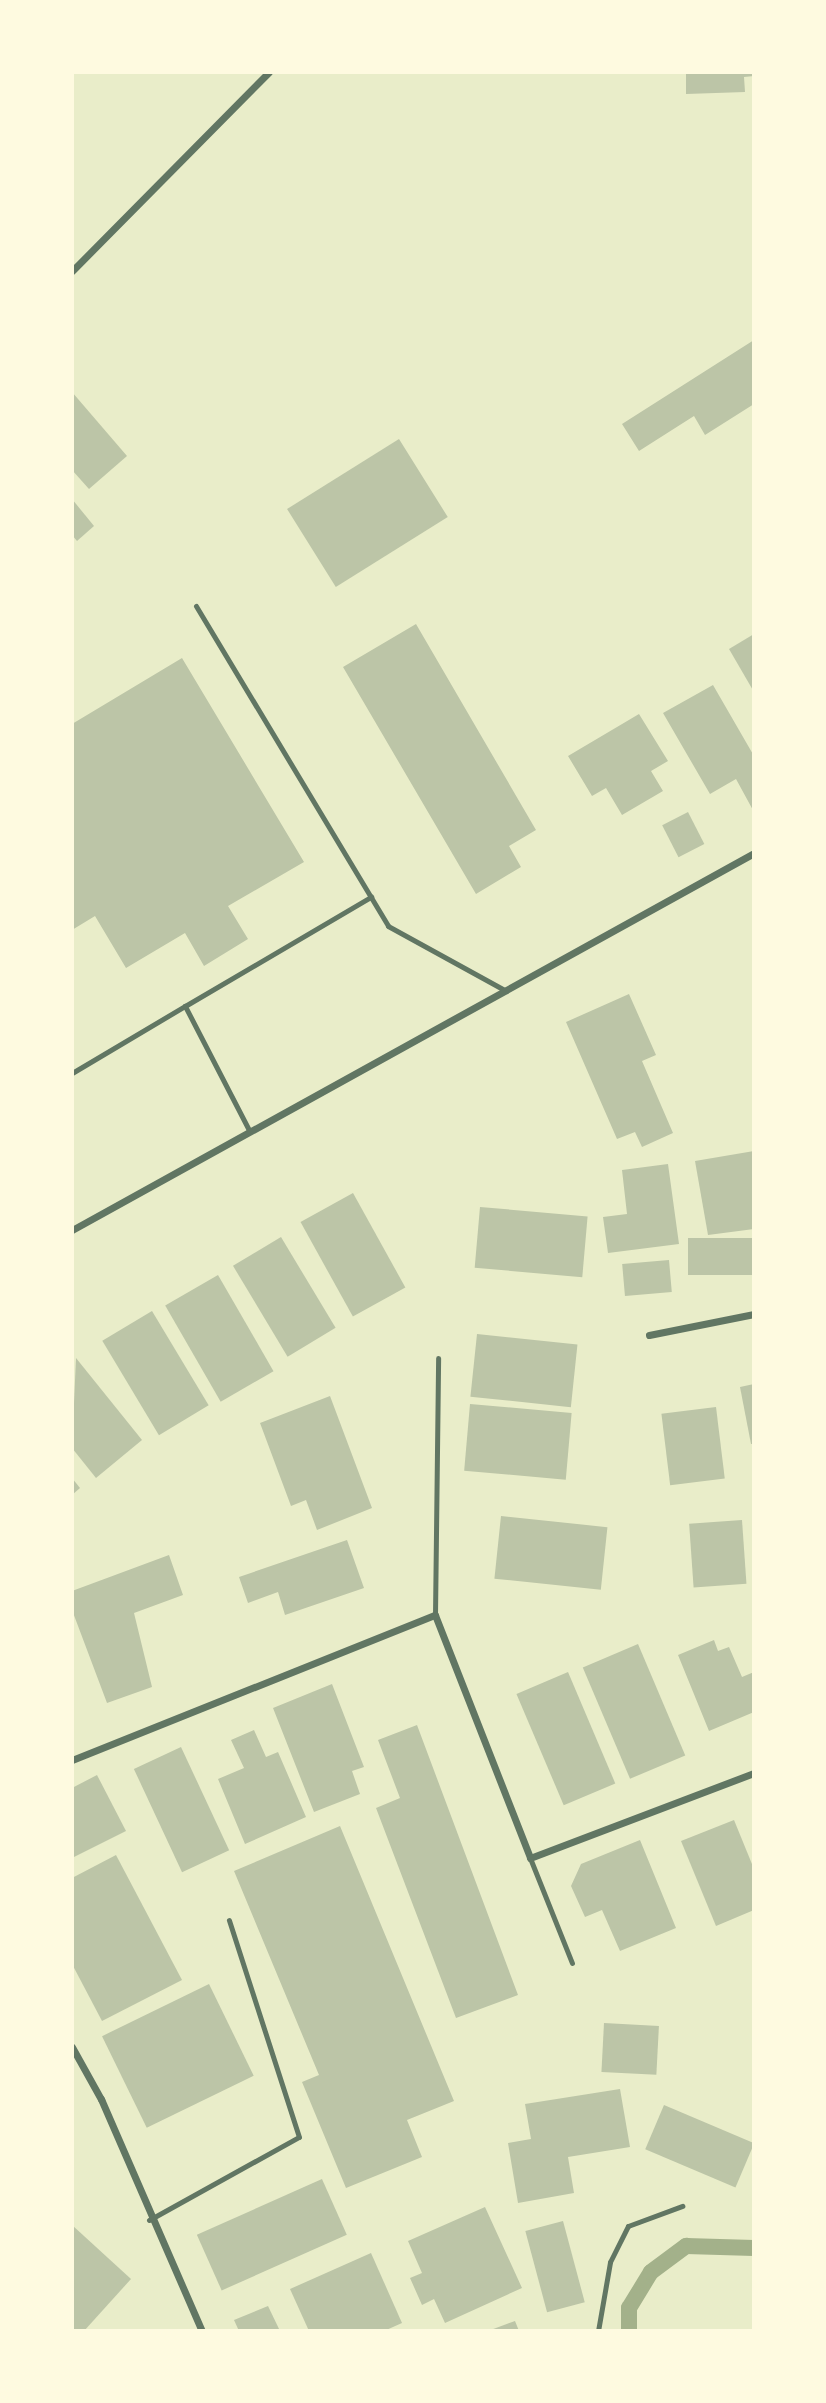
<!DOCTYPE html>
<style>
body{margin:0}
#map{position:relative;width:826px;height:2403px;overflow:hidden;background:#e9edc9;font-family:"Golos Text",sans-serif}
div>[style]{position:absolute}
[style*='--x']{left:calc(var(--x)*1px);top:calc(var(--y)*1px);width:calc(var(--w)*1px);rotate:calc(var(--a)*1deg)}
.stream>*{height:16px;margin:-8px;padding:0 8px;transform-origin:8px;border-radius:8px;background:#a3b18a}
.building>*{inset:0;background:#bcc5a7;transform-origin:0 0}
.service>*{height:5px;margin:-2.5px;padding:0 2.5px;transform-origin:2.5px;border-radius:2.5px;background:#617663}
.minor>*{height:7px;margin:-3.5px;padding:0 3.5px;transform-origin:3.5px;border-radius:3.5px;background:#617663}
span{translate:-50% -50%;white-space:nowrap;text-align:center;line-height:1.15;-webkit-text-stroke:5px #fefae0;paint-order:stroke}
.frame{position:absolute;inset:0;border:74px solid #fefae0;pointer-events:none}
</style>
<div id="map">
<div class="stream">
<i style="--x:629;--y:2331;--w:23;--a:-90"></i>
<i style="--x:629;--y:2308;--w:42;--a:-58.6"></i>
<i style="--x:651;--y:2272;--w:44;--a:-36.6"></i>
<i style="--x:686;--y:2246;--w:68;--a:1.7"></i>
</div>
<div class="building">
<i style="clip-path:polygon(686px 72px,754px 72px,754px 76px,744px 77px,745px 92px,686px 94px)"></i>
<i style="clip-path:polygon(754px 340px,754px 404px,705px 435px,694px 416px,639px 451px,622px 424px)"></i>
<i style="clip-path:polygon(72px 392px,127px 456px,89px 489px,72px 470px)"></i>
<i style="left:399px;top:439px;width:92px;height:132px;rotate:58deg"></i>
<i style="clip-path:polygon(72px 499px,94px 526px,77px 541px,72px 535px)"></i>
<i style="clip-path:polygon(416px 624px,536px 830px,509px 846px,521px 867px,476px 894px,343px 667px)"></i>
<i style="clip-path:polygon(754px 634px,754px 692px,729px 649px)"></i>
<i style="clip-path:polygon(182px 658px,304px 862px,228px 906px,248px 939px,204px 966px,185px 933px,126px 968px,95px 916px,72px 930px,72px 724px)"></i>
<i style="clip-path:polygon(713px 685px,754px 756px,754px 812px,736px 779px,710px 794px,663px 713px)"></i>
<i style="clip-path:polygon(639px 714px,668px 761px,651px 771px,663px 791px,622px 815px,606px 788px,592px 796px,568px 756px)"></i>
<i style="left:688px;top:812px;width:36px;height:29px;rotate:63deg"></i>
<i style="clip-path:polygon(629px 994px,656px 1055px,642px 1061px,673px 1133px,642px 1147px,635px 1132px,617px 1139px,566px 1022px)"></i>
<i style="clip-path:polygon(754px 1151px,754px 1229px,708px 1235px,695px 1161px)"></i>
<i style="clip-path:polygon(668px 1164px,679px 1244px,608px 1253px,603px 1217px,627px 1214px,622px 1170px)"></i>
<i style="left:353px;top:1193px;width:108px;height:60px;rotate:61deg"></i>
<i style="left:480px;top:1207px;width:108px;height:61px;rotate:5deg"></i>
<i style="left:281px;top:1237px;width:106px;height:56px;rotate:59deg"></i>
<i style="left:754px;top:1238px;width:37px;height:66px;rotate:90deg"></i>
<i style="left:669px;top:1260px;width:32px;height:47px;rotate:85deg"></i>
<i style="left:218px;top:1275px;width:111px;height:61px;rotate:60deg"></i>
<i style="left:152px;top:1311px;width:110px;height:58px;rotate:59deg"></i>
<i style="left:477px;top:1334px;width:101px;height:63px;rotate:6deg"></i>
<i style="clip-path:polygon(76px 1358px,142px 1440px,96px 1478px,72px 1448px)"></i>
<i style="clip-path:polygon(754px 1384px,754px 1444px,751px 1444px,740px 1387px)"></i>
<i style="clip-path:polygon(330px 1396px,372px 1508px,317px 1530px,306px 1500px,291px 1506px,260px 1423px)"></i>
<i style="left:470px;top:1404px;width:102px;height:67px;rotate:5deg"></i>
<i style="left:716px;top:1407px;width:72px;height:55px;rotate:83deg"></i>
<i style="clip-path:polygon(72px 1478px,80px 1488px,72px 1495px)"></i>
<i style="left:501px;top:1516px;width:107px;height:63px;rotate:6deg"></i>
<i style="left:742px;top:1520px;width:64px;height:53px;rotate:86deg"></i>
<i style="clip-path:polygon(347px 1540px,364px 1588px,285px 1615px,278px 1592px,248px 1603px,239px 1577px)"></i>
<i style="clip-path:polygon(169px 1555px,183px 1595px,134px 1613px,152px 1687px,107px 1703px,72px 1610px,72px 1591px)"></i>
<i style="clip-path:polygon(714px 1640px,718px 1651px,729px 1647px,742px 1677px,754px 1672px,754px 1712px,709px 1731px,678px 1655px)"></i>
<i style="left:638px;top:1644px;width:121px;height:60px;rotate:67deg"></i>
<i style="left:568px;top:1672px;width:121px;height:56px;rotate:67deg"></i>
<i style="clip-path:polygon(332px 1684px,364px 1767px,352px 1771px,360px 1794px,314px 1812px,273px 1708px)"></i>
<i style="clip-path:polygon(417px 1725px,518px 1995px,456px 2018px,376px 1808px,400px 1798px,378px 1740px)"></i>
<i style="clip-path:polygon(254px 1730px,266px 1757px,278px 1752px,306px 1817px,245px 1844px,218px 1779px,244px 1768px,231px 1740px)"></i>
<i style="left:181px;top:1747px;width:114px;height:52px;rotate:65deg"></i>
<i style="clip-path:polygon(97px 1775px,126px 1831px,72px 1858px,72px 1788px)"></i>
<i style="clip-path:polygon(734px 1820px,754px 1869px,754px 1910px,716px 1926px,681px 1841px)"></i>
<i style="clip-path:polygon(340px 1826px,454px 2101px,407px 2120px,422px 2157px,346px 2188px,302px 2082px,319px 2075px,234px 1871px)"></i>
<i style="clip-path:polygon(640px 1840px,676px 1928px,620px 1951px,602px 1910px,585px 1917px,571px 1886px,581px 1864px)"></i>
<i style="clip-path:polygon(116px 1855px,182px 1980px,102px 2021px,72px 1964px,72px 1878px)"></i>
<i style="left:209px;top:1984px;width:102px;height:119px;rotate:64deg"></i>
<i style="left:604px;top:2023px;width:55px;height:49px;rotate:3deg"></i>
<i style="clip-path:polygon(620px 2089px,630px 2147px,568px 2157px,574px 2193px,518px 2203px,508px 2143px,531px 2139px,525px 2104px)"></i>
<i style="left:664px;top:2105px;width:98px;height:48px;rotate:23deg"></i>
<i style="left:322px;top:2179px;width:61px;height:137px;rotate:66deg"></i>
<i style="clip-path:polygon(485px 2207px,522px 2288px,445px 2323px,434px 2299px,422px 2305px,410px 2278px,422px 2273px,408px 2241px)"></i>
<i style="left:563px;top:2221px;width:84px;height:39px;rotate:75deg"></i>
<i style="clip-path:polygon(72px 2225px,131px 2279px,84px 2331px,72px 2331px)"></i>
<i style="clip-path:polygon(371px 2253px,402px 2323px,384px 2331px,309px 2331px,290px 2289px)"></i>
<i style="clip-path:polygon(268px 2306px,280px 2331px,239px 2331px,234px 2320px)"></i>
<i style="clip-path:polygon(515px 2321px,519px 2331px,488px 2331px)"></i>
</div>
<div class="service">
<i style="--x:196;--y:606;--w:373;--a:59"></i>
<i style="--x:388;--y:926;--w:135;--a:28.8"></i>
<i style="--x:72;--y:1073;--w:131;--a:-30.7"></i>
<i style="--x:250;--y:1132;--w:142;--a:-117.3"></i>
<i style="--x:185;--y:1006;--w:216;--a:-30.4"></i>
<i style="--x:435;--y:1615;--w:257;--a:-89.3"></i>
<i style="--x:530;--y:1858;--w:113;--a:68.2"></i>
<i style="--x:149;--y:2220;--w:171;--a:-29"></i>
<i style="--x:299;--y:2137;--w:228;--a:-107.9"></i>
<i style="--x:598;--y:2331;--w:70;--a:-80.1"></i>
<i style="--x:610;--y:2262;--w:40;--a:-63.4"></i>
<i style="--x:628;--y:2226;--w:58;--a:-20.3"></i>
</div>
<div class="minor">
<i style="--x:72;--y:271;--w:280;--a:-45.3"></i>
<i style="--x:72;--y:1230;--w:779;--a:-28.93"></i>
<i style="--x:649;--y:1335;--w:107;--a:-11.3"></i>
<i style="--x:72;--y:1760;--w:391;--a:-21.8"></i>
<i style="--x:435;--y:1615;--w:261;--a:68.6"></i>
<i style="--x:530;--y:1858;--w:240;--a:-20.8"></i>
<i style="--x:72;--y:2047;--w:60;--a:60.9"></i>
<i style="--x:101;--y:2099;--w:253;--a:66.5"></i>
</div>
<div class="frame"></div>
</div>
